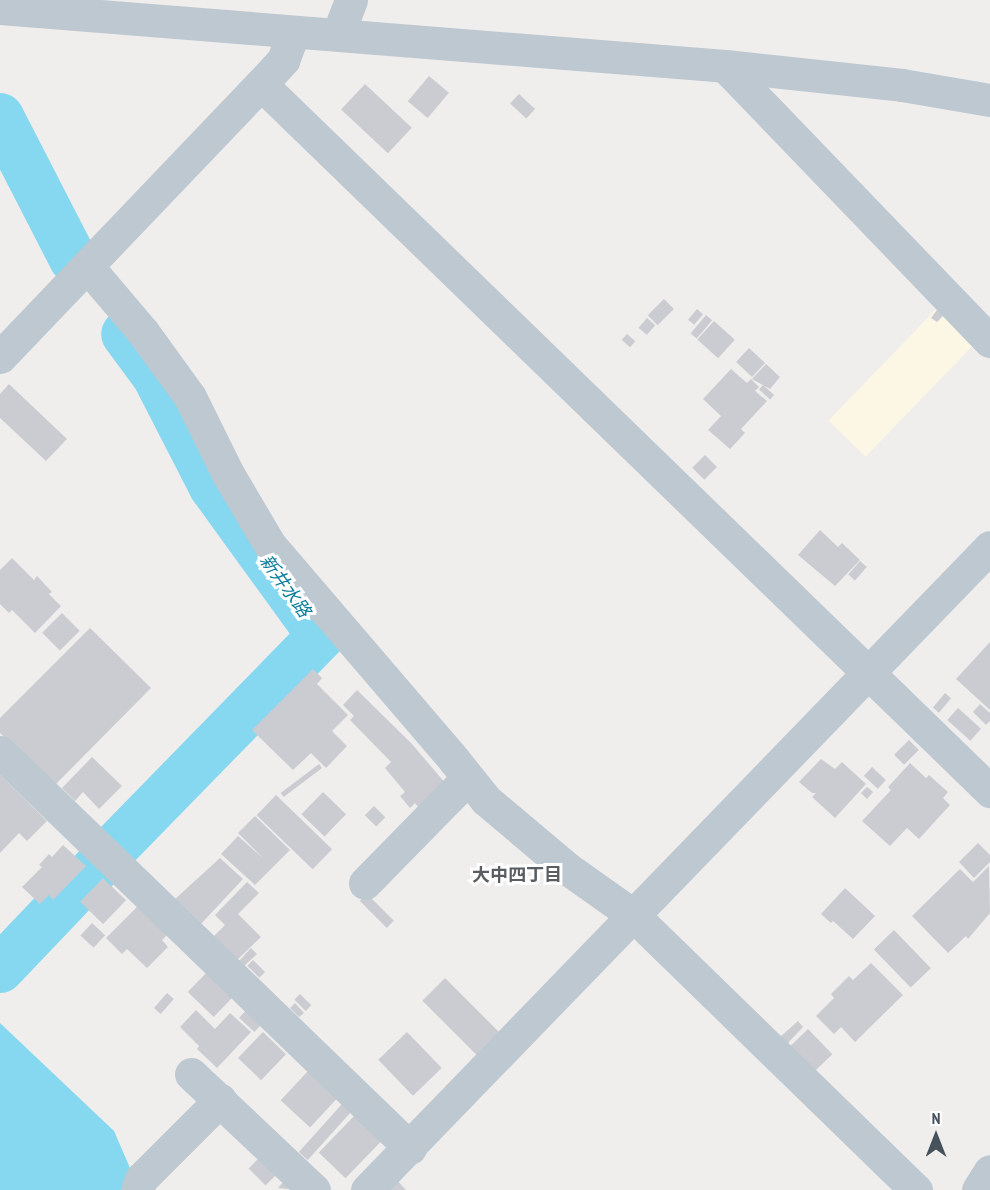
<!DOCTYPE html>
<meta charset="utf-8">
<style>
body{margin:0}
#map{position:relative;width:990px;height:1190px;overflow:hidden;background:#f0eded;font-family:"PT Sans Narrow","Noto Sans JP",sans-serif}
div>[style]{position:absolute}
[style*='--x']{left:calc(var(--x)*1px);top:calc(var(--y)*1px);width:calc(var(--w)*1px);rotate:calc(var(--a)*1deg)}
.commercial>*{inset:0;background:#fcf6e5;transform-origin:0 0}
.water>*{inset:0;background:#85d8ef}
.river>*{height:48px;margin:-24px;padding:0 24px;transform-origin:24px;border-radius:24px;background:#85d8ef}
.building>*{inset:0;background:#caccd2;transform-origin:0 0}
.minor>*{height:33px;margin:-16.5px;padding:0 16.5px;transform-origin:16.5px;border-radius:16.5px;background:#bdc8d0}
span{translate:-50% -50%;white-space:nowrap;text-align:center;line-height:1.15;-webkit-text-stroke:6px #fff;paint-order:stroke}
.water-label{font-size:18px;color:#087c9c;font-style:italic}
.neighbourhood-label{font-size:18px;color:#5a5e63;font-weight:700}
.north{position:absolute;left:906px;top:1106px;width:60px;height:60px;-webkit-text-stroke:4px #fff;paint-order:stroke;rotate:0deg;font-size:16px;font-weight:700;line-height:24px;text-align:center;color:#45515b}
.north::after{content:'';display:block;margin:auto;width:21px;height:27px;background:#45515b;clip-path:polygon(50% 0,100% 100%,50% 72%,0 100%)}
</style>
<div id="map">
<div class="commercial">
<i style="left:938px;top:307px;width:52px;height:158px;rotate:44deg"></i>
</div>
<div class="water">
<i style="clip-path:polygon(0 1023px,114px 1131px,130px 1168px,121px 1190px,0 1190px)"></i>
</div>
<div class="river">
<i style="--x:0;--y:117;--w:160;--a:62.8"></i>
<i style="--x:115;--y:847;--w:295;--a:-45.7"></i>
<i style="--x:321;--y:636;--w:184;--a:-125.9"></i>
<i style="--x:213;--y:487;--w:125;--a:-117.2"></i>
<i style="--x:156;--y:376;--w:52;--a:-126.4"></i>
<i style="--x:0;--y:969;--w:144;--a:-46.4"></i>
</div>
<div class="building">
<i style="left:429px;top:76px;width:26px;height:33px;rotate:40deg"></i>
<i style="left:365px;top:84px;width:64px;height:35px;rotate:43deg"></i>
<i style="left:519px;top:94px;width:22px;height:13px;rotate:43deg"></i>
<i style="left:664px;top:299px;width:14px;height:23px;rotate:45deg"></i>
<i style="left:697px;top:309px;width:8px;height:14px;rotate:40deg"></i>
<i style="clip-path:polygon(937px 310px,944px 315px,937px 322px,931px 318px)"></i>
<i style="left:706px;top:315px;width:8px;height:24px;rotate:40deg"></i>
<i style="left:647px;top:318px;width:11px;height:13px;rotate:41deg"></i>
<i style="left:714px;top:321px;width:28px;height:25px;rotate:42deg"></i>
<i style="left:627px;top:334px;width:11px;height:8px;rotate:41deg"></i>
<i style="left:749px;top:348px;width:22px;height:19px;rotate:43deg"></i>
<i style="clip-path:polygon(766px 364px,780px 377px,770px 389px,752px 379px)"></i>
<i style="clip-path:polygon(731px 369px,747px 383px,751px 379px,759px 387px,755px 391px,767px 401px,741px 429px,745px 433px,730px 449px,708px 430px,721px 416px,703px 399px)"></i>
<i style="clip-path:polygon(9px 384px,67px 439px,46px 461px,0 418px,0 394px)"></i>
<i style="left:763px;top:385px;width:15px;height:6px;rotate:42deg"></i>
<i style="left:705px;top:455px;width:17px;height:18px;rotate:45deg"></i>
<i style="clip-path:polygon(820px 530px,838px 547px,842px 543px,860px 560px,835px 586px,798px 555px)"></i>
<i style="clip-path:polygon(12px 558px,34px 580px,37px 576px,52px 592px,49px 594px,61px 606px,35px 633px,12px 610px,9px 613px,0 604px,0 570px)"></i>
<i style="left:860px;top:561px;width:9px;height:18px;rotate:41deg"></i>
<i style="left:62px;top:613px;width:25px;height:28px;rotate:45deg"></i>
<i style="clip-path:polygon(90px 628px,151px 688px,54px 786px,0 733px,0 718px)"></i>
<i style="clip-path:polygon(990px 642px,990px 710px,956px 679px)"></i>
<i style="clip-path:polygon(313px 669px,322px 678px,317px 684px,348px 715px,332px 731px,347px 746px,326px 768px,311px 753px,293px 770px,252px 730px)"></i>
<i style="clip-path:polygon(357px 690px,412px 744px,446px 784px,418px 807px,415px 803px,410px 808px,400px 796px,405px 792px,385px 768px,391px 762px,350px 720px,354px 716px,343px 705px)"></i>
<i style="left:945px;top:693px;width:8px;height:19px;rotate:40deg"></i>
<i style="clip-path:polygon(980px 704px,990px 713px,990px 721px,986px 725px,973px 712px)"></i>
<i style="left:958px;top:708px;width:31px;height:16px;rotate:42deg"></i>
<i style="left:909px;top:740px;width:14px;height:21px;rotate:45deg"></i>
<i style="clip-path:polygon(92px 757px,122px 786px,99px 809px,83px 792px,75px 801px,62px 788px)"></i>
<i style="clip-path:polygon(821px 759px,835px 769px,842px 762px,866px 784px,835px 818px,812px 797px,816px 793px,812px 793px,799px 782px)"></i>
<i style="clip-path:polygon(910px 763px,926px 778px,929px 775px,948px 792px,943px 798px,950px 805px,919px 839px,907px 828px,890px 846px,862px 821px,891px 790px,888px 787px)"></i>
<i style="left:319px;top:764px;width:5px;height:48px;rotate:53deg"></i>
<i style="left:872px;top:767px;width:19px;height:12px;rotate:43deg"></i>
<i style="clip-path:polygon(0 775px,47px 821px,27px 841px,19px 833px,0 853px)"></i>
<i style="clip-path:polygon(867px 787px,873px 792px,867px 799px,861px 793px)"></i>
<i style="left:323px;top:792px;width:32px;height:31px;rotate:44deg"></i>
<i style="left:276px;top:795px;width:78px;height:28px;rotate:44deg"></i>
<i style="left:374px;top:806px;width:16px;height:13px;rotate:45deg"></i>
<i style="clip-path:polygon(255px 816px,290px 850px,255px 885px,221px 854px,238px 836px,264px 859px,238px 833px)"></i>
<i style="clip-path:polygon(978px 843px,990px 855px,990px 862px,974px 878px,959px 862px)"></i>
<i style="clip-path:polygon(63px 845px,86px 866px,53px 900px,49px 895px,40px 904px,22px 887px,42px 867px,39px 865px,49px 854px,52px 857px)"></i>
<i style="clip-path:polygon(220px 858px,243px 879px,199px 926px,174px 900px)"></i>
<i style="clip-path:polygon(989px 866px,990px 913px,968px 939px,966px 936px,948px 953px,912px 916px,960px 869px,973px 882px)"></i>
<i style="left:103px;top:878px;width:32px;height:33px;rotate:44deg"></i>
<i style="clip-path:polygon(247px 882px,259px 893px,238px 914px,261px 937px,237px 960px,213px 937px,225px 925px,215px 915px)"></i>
<i style="clip-path:polygon(845px 888px,875px 916px,853px 939px,833px 921px,831px 923px,821px 914px)"></i>
<i style="left:367px;top:894px;width:38px;height:10px;rotate:45deg"></i>
<i style="clip-path:polygon(140px 904px,169px 933px,162px 940px,168px 947px,147px 968px,127px 949px,122px 954px,106px 938px)"></i>
<i style="left:92px;top:923px;width:18px;height:17px;rotate:43deg"></i>
<i style="left:894px;top:930px;width:53px;height:28px;rotate:46deg"></i>
<i style="clip-path:polygon(251px 948px,257px 954px,244px 966px,239px 961px)"></i>
<i style="left:253px;top:960px;width:17px;height:8px;rotate:45deg"></i>
<i style="clip-path:polygon(871px 963px,903px 995px,855px 1042px,841px 1027px,834px 1034px,816px 1016px,834px 998px,831px 994px,849px 976px,853px 980px)"></i>
<i style="left:210px;top:969px;width:36px;height:32px;rotate:44deg"></i>
<i style="left:445px;top:978px;width:81px;height:32px;rotate:45deg"></i>
<i style="left:167px;top:993px;width:9px;height:20px;rotate:41deg"></i>
<i style="left:300px;top:994px;width:16px;height:8px;rotate:45deg"></i>
<i style="clip-path:polygon(295px 1003px,304px 1013px,299px 1017px,290px 1008px)"></i>
<i style="left:250px;top:1006px;width:21px;height:16px;rotate:43deg"></i>
<i style="clip-path:polygon(196px 1010px,215px 1029px,230px 1013px,251px 1032px,217px 1068px,197px 1049px,199px 1046px,180px 1027px)"></i>
<i style="clip-path:polygon(798px 1021px,803px 1027px,787px 1044px,780px 1037px)"></i>
<i style="left:808px;top:1029px;width:35px;height:26px;rotate:46deg"></i>
<i style="left:263px;top:1032px;width:32px;height:36px;rotate:44deg"></i>
<i style="left:407px;top:1032px;width:50px;height:40px;rotate:46deg"></i>
<i style="left:308px;top:1071px;width:40px;height:40px;rotate:43deg"></i>
<i style="left:343px;top:1103px;width:12px;height:66px;rotate:42deg"></i>
<i style="left:357px;top:1113px;width:37px;height:55px;rotate:44deg"></i>
<i style="left:262px;top:1155px;width:24px;height:19px;rotate:45deg"></i>
<i style="clip-path:polygon(395px 1178px,406px 1190px,388px 1190px)"></i>
<i style="clip-path:polygon(286px 1179px,297px 1190px,278px 1188px)"></i>
</div>
<div class="minor">
<i style="--x:0;--y:8;--w:727;--a:4.57"></i>
<i style="--x:725;--y:66;--w:178;--a:6.1"></i>
<i style="--x:902;--y:85;--w:89;--a:9.7"></i>
<i style="--x:338;--y:34;--w:36;--a:-69"></i>
<i style="--x:725;--y:66;--w:382;--a:46.1"></i>
<i style="--x:261;--y:84;--w:1016;--a:44.12"></i>
<i style="--x:87;--y:266;--w:87;--a:49.7"></i>
<i style="--x:143;--y:332;--w:80;--a:54.1"></i>
<i style="--x:190;--y:397;--w:86;--a:63.7"></i>
<i style="--x:228;--y:474;--w:82;--a:59.4"></i>
<i style="--x:270;--y:545;--w:283;--a:49.4"></i>
<i style="--x:454;--y:760;--w:51;--a:51.3"></i>
<i style="--x:486;--y:800;--w:107;--a:40.1"></i>
<i style="--x:568;--y:869;--w:80;--a:35.3"></i>
<i style="--x:633;--y:915;--w:395;--a:44.2"></i>
<i style="--x:0;--y:357;--w:378;--a:-46.3"></i>
<i style="--x:261;--y:84;--w:33;--a:-47"></i>
<i style="--x:283;--y:60;--w:30;--a:-69"></i>
<i style="--x:0;--y:752;--w:570;--a:44"></i>
<i style="--x:365;--y:883;--w:147;--a:-45.6"></i>
<i style="--x:191;--y:1074;--w:169;--a:43.3"></i>
<i style="--x:137;--y:1190;--w:12;--a:-70"></i>
<i style="--x:141;--y:1179;--w:112;--a:-45"></i>
<i style="--x:367;--y:1190;--w:895;--a:-45.91"></i>
<i style="--x:978;--y:1190;--w:22;--a:-58"></i>
</div>
<div class="water-label">
<span style="left:285px;top:586px;rotate:54deg">新井水路</span>
</div>
<div class="neighbourhood-label">
<span style="left:517px;top:875px">大中四丁目</span>
</div>
<div class="north">N</div>
</div>
